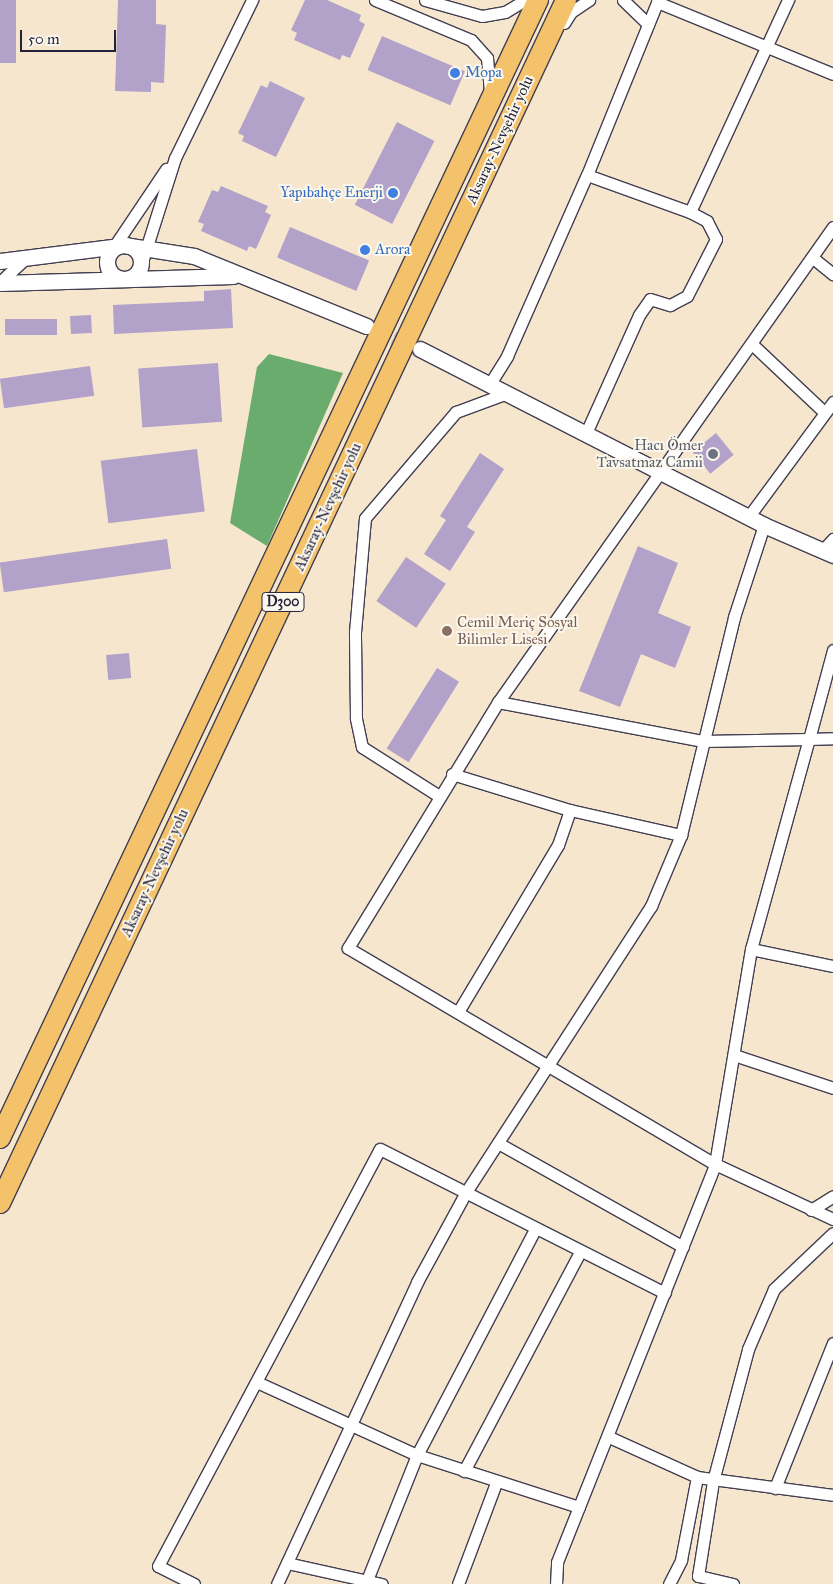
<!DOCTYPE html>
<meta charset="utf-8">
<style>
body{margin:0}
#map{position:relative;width:833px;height:1584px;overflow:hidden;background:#f6e6ce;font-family:"IM FELL Great Primer",serif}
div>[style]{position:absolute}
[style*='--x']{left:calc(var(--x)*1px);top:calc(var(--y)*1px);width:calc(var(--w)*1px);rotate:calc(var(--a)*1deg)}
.forest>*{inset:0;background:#6aac6e}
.building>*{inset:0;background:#b2a1c9;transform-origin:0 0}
.tertiary-tunnel>*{height:15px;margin-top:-7.5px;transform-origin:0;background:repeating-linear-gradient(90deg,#ccbfb1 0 15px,transparent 0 23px)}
.roads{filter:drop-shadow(1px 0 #423f51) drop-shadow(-1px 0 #423f51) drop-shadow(0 1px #423f51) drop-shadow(0 -1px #423f51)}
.minor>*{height:11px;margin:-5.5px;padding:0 5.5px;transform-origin:5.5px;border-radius:5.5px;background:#fff}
.tertiary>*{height:15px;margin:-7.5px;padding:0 7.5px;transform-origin:7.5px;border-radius:7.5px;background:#fff}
.tertiary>.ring{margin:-7.5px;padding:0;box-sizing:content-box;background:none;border:15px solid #fff;border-radius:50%}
.trunk>*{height:20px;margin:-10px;padding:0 10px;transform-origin:10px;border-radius:10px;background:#f3c26a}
.dots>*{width:14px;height:14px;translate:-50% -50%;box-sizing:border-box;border:2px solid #fbf7ec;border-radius:50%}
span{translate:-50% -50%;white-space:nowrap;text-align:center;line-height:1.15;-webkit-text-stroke:4px #fbf7ec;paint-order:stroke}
.shield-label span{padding:1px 4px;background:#fbf7ec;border:1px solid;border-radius:4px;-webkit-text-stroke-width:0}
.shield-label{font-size:14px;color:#22223b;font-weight:700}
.shop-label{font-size:15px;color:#366cbe}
.left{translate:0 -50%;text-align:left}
.right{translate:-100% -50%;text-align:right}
.street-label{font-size:15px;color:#22223b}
.worship-label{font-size:15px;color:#5b616d}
.education-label{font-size:15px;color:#785e54}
.scale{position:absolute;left:20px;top:30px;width:96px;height:22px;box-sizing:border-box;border:2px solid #22223b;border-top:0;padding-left:6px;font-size:15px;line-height:18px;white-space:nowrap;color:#22223b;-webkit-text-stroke:4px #fbf7ec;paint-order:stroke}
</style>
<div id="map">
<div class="forest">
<i style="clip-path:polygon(269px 354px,343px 373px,267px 546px,230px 523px,257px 367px)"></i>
</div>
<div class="building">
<i style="left:0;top:0;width:16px;height:63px"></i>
<i style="clip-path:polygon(118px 0,156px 0,156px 24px,166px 25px,164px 83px,151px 82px,151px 92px,115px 91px)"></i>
<i style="clip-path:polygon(305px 0,327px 0,361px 15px,359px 21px,365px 24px,350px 58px,342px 55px,340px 60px,294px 40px,297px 33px,291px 30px)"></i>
<i style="left:382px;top:36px;width:90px;height:37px;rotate:23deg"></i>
<i style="clip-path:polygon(270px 81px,305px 98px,276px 157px,242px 141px,244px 136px,238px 133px,261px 85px,267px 88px)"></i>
<i style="left:397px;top:122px;width:42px;height:93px;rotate:27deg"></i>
<i style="clip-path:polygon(221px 186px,268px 206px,265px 212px,271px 215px,256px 249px,249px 246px,247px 251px,201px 231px,204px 224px,198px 222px,212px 190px,218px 192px)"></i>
<i style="left:290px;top:227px;width:86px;height:33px;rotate:23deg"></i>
<i style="clip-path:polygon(231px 289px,233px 328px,114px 334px,113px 305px,204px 301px,204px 291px)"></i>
<i style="left:91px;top:315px;width:18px;height:21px;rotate:87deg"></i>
<i style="left:57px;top:319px;width:16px;height:52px;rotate:90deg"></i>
<i style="left:218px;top:363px;width:59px;height:80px;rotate:86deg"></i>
<i style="left:90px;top:366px;width:30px;height:91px;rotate:82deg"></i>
<i style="left:716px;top:433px;width:28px;height:30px;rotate:51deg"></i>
<i style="left:197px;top:449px;width:63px;height:97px;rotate:83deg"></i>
<i style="clip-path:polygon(480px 453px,504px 469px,467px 527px,475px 532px,450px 571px,424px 554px,446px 520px,440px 516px)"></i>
<i style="left:167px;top:539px;width:30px;height:169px;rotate:82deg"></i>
<i style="clip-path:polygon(638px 546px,678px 563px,658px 613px,691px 627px,675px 668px,641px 654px,620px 707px,579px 691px)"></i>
<i style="left:406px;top:557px;width:48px;height:53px;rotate:34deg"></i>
<i style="left:129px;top:653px;width:25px;height:23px;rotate:85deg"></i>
<i style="left:437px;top:668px;width:26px;height:95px;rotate:32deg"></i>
</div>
<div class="tertiary-tunnel">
<i style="--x:372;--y:329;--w:47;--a:22.7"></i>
</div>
<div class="roads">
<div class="minor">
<i style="--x:375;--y:0;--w:104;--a:22.6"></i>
<i style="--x:471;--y:40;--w:24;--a:48"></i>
<i style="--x:487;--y:58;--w:35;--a:85"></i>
<i style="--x:425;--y:0;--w:59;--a:15.7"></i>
<i style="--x:482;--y:16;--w:23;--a:-10"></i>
<i style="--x:505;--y:12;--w:23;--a:-31"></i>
<i style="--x:623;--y:0;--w:35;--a:44"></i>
<i style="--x:657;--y:2;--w:190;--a:22.2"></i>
<i style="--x:564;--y:23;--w:13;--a:-58"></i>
<i style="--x:571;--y:12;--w:22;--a:-34"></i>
<i style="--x:690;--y:212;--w:234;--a:-65.2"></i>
<i style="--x:833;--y:227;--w:581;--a:125.19"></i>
<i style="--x:498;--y:702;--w:288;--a:121.4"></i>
<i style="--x:348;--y:948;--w:426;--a:30.5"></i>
<i style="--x:715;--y:1164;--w:130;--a:25"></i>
<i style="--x:111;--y:251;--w:99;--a:-56.1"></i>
<i style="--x:813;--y:258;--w:26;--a:39"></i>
<i style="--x:141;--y:265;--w:112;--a:-72.4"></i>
<i style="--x:175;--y:158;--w:176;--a:-64"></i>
<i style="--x:0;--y:282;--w:35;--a:-43"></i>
<i style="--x:753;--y:345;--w:98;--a:43.3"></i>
<i style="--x:491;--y:382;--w:31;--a:-58"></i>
<i style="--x:507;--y:356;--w:198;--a:-66.2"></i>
<i style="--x:587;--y:175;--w:189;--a:-67.9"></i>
<i style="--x:586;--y:433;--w:129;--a:-65.8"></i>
<i style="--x:639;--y:315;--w:19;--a:-55"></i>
<i style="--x:650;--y:299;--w:21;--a:17"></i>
<i style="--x:670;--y:305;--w:19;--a:-28"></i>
<i style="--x:687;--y:296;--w:64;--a:-63"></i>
<i style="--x:716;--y:239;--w:20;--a:-117"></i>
<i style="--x:707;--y:221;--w:19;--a:-152"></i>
<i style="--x:690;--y:212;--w:109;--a:-160.2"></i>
<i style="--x:749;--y:516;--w:142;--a:-53.6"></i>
<i style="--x:823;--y:550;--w:15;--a:-48"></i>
<i style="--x:498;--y:702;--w:209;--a:10.8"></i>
<i style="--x:703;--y:741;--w:106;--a:-1.1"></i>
<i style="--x:809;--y:739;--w:92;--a:-74.9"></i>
<i style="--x:452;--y:774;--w:123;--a:17"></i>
<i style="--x:570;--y:810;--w:114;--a:12.7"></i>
<i style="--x:439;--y:796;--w:91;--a:-147.5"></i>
<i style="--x:362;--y:747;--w:30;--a:-102"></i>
<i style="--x:356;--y:718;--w:86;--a:-90.7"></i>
<i style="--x:355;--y:632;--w:114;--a:-85"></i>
<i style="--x:365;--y:518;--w:140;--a:-49.4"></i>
<i style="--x:456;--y:412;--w:54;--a:-20.4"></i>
<i style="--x:751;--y:949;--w:84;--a:11.7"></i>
<i style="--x:458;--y:1012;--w:195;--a:-59.1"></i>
<i style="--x:558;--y:845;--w:37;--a:-71"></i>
<i style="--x:734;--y:1055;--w:104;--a:18.4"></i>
<i style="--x:498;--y:1143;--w:212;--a:29.3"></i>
<i style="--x:811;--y:1210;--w:26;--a:-32"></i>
<i style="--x:259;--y:1383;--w:174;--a:24.5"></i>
<i style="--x:417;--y:1455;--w:170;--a:17.8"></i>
<i style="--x:609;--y:1437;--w:97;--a:24.4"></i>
<i style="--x:697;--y:1477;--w:137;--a:7.5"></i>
<i style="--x:464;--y:1471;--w:248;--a:-62.1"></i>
<i style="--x:775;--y:1488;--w:156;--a:-68.2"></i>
<i style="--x:287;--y:1563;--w:97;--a:12.5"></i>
<i style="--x:367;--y:1580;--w:135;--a:-68.2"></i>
<i style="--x:417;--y:1455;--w:255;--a:-62.4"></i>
<i style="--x:194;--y:1584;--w:40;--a:-153.4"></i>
<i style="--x:158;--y:1566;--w:472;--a:-62"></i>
<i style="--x:380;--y:1149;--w:319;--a:26.8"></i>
<i style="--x:277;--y:1584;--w:333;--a:-65.1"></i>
<i style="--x:417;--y:1282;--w:102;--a:-61.4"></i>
<i style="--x:466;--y:1192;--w:341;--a:-57.1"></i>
<i style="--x:651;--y:906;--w:77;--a:-67.1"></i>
<i style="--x:681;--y:835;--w:224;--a:-76.3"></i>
<i style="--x:734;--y:617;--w:97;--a:-71.9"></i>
<i style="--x:458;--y:1584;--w:108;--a:-69.4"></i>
<i style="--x:556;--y:1584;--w:22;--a:-87"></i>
<i style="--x:557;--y:1562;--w:428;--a:-68.3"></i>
<i style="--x:715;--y:1164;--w:218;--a:-80.5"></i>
<i style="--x:751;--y:949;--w:218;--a:-74.6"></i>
<i style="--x:809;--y:739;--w:24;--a:-2"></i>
<i style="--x:669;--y:1584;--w:27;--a:-63"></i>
<i style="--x:681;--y:1560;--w:85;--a:-79.1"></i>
<i style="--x:733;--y:1584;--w:36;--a:-167"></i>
<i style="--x:698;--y:1576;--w:96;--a:-81"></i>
<i style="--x:713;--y:1481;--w:137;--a:-75.1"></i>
<i style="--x:748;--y:1349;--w:65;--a:-66.6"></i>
<i style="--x:774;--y:1289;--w:81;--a:-43.5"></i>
</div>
<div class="tertiary">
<i style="--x:124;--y:245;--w:71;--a:8.9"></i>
<i style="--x:194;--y:256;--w:186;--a:22.1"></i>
<i class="ring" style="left:107px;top:245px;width:19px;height:19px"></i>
<i style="--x:0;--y:261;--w:119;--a:-7.2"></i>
<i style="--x:0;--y:283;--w:233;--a:-1.7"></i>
<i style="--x:420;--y:349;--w:386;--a:27.1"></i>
<i style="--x:764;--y:525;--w:75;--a:23.5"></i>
</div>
<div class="trunk">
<i style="--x:0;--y:1138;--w:1259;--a:-64.7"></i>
<i style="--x:0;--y:1203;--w:1329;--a:-64.8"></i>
</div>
</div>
<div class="dots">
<i style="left:455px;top:73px;background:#3f7fe0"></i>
<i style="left:393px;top:193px;background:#3f7fe0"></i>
<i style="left:365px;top:250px;background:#3f7fe0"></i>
<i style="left:713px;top:454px;background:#6b7280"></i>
<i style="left:447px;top:631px;background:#8d6e63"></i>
</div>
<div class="shield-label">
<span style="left:283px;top:602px">D300</span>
</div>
<div class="shop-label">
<span class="left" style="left:465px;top:73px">Mopa</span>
<span class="right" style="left:383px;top:193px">Yapıbahçe Enerji</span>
<span class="left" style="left:375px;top:250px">Arora</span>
</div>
<div class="street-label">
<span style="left:500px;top:140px;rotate:-65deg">Aksaray-Nevşehir yolu</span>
<span style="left:328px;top:507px;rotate:-65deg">Aksaray-Nevşehir yolu</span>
<span style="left:155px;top:873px;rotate:-65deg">Aksaray-Nevşehir yolu</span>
</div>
<div class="worship-label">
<span class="right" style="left:703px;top:454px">Hacı Ömer<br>Tavsatmaz Camii</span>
</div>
<div class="education-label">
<span class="left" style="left:457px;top:631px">Cemil Meriç Sosyal<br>Bilimler Lisesi</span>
</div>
<div class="scale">50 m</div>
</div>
